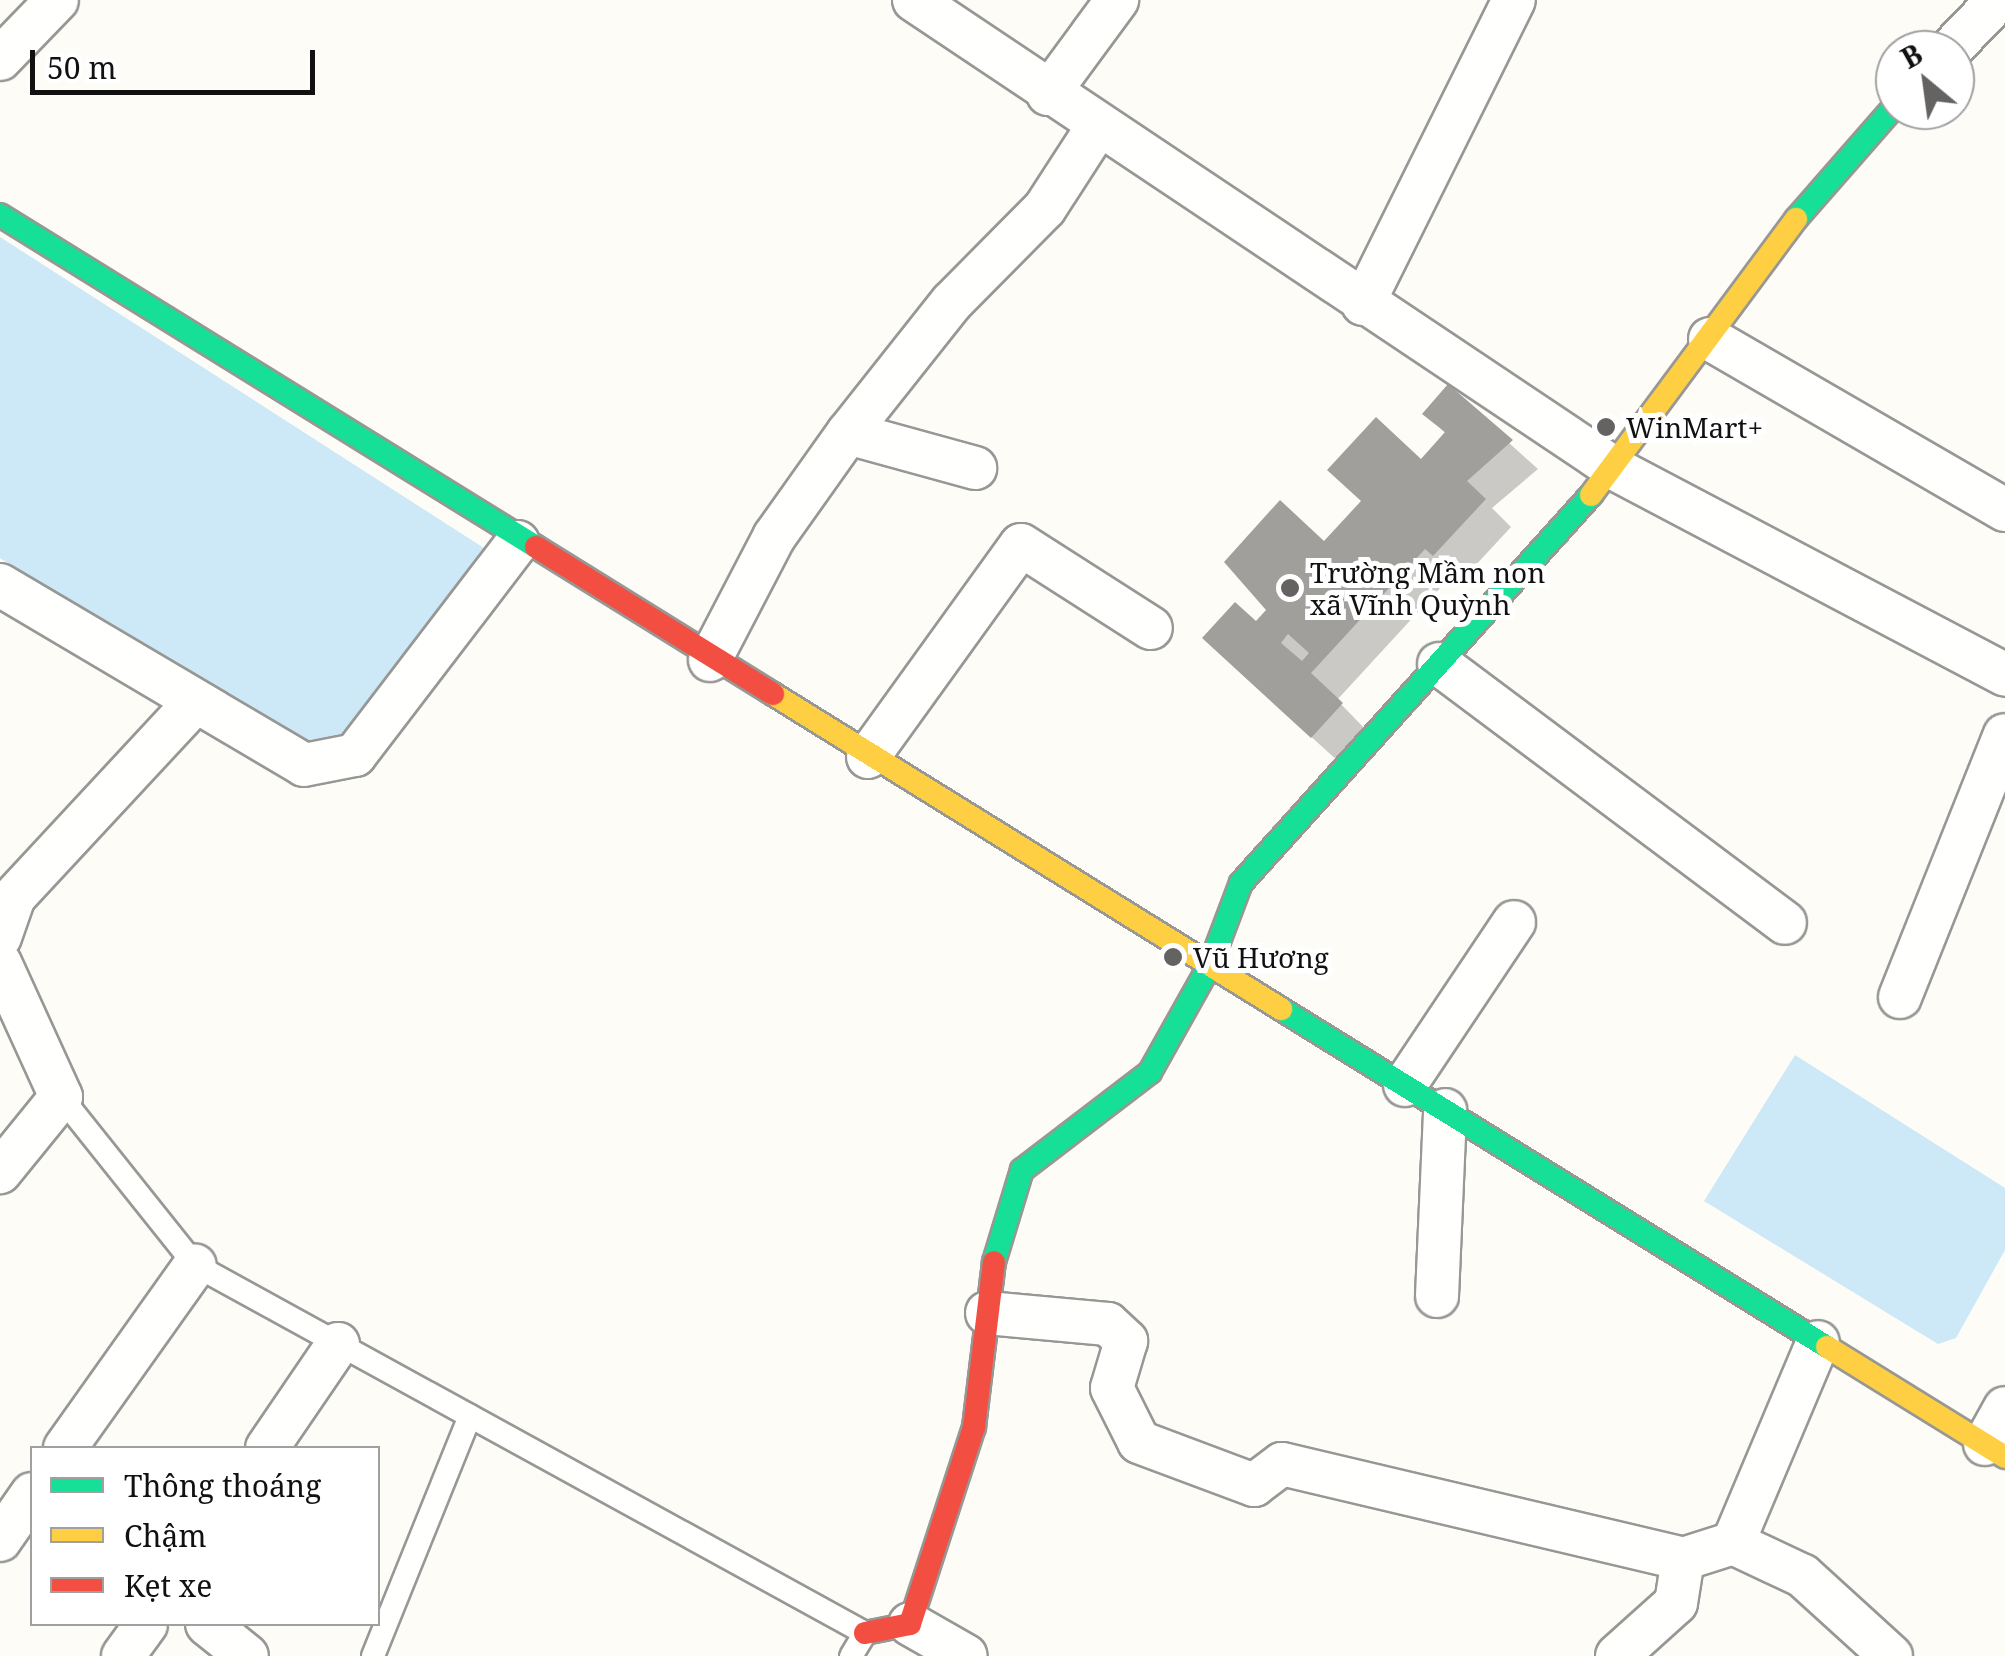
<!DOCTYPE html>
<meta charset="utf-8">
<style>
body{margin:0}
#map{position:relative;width:2005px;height:1656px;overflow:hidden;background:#fdfcf7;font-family:"Noto Serif",serif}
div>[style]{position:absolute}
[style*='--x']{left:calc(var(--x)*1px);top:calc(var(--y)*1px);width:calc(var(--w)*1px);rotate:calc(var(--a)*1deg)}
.water>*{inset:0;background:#cde8f7}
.shadow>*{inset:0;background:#0003}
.building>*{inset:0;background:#a19f9c}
.roads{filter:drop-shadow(2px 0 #979795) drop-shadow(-2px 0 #979795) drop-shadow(0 2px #979795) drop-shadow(0 -2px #979795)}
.lane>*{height:22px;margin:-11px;padding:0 11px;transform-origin:11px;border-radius:11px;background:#fffffe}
.street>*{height:42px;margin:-21px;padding:0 21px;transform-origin:21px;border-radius:21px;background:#fffffe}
.fast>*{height:22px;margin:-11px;padding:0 11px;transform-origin:11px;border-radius:11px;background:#16e098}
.slow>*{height:22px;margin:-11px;padding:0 11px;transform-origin:11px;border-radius:11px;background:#ffcf43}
.jam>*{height:22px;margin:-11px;padding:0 11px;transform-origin:11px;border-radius:11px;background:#f24e42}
.dots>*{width:28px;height:28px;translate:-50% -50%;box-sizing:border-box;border:5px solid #fff;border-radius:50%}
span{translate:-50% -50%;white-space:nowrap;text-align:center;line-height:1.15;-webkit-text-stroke:10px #fff;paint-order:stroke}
.poi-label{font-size:28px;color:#111}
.left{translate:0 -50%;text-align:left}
.legend{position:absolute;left:30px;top:1446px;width:350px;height:180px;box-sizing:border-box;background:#fff;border:2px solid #a0a0a0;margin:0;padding:12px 18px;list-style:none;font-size:30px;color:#111}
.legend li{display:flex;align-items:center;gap:20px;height:50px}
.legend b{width:50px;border:2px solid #a0a0a0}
.north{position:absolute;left:1875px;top:30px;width:100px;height:100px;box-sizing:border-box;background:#fff;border:2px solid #a0a0a0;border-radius:50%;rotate:331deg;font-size:28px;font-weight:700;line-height:40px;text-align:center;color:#111}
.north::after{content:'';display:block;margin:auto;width:35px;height:45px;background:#646362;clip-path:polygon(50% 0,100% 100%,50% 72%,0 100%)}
.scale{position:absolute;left:30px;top:50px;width:285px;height:45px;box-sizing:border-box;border:5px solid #111;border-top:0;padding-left:12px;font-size:30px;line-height:35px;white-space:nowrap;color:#111;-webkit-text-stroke:8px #fff;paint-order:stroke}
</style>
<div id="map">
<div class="water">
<i style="clip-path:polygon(0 237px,487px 550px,336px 747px,294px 743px,0 558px)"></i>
<i style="clip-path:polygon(1795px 1055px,2005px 1188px,2005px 1250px,1956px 1338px,1938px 1344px,1704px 1201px)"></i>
</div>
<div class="shadow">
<i style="clip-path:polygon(1448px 388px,1538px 469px,1492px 508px,1511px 527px,1461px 581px,1453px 574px,1337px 700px,1368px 732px,1339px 762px,1232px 665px,1256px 625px,1446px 434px,1426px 414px)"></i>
</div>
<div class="building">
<i style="clip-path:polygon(evenodd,1448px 384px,1513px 440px,1467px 481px,1486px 499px,1433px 556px,1425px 549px,1311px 673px,1343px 703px,1311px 738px,1202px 638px,1235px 602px,1256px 621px,1266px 610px,1224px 562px,1280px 500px,1324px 541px,1361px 501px,1327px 470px,1376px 417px,1421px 459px,1445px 432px,1422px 414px,1448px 384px,1288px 634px,1309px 653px,1302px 661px,1281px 643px,1288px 634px)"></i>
</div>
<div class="roads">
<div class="lane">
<i style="--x:61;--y:1097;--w:215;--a:51.4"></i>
<i style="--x:195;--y:1265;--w:764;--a:28.78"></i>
<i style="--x:865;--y:1633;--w:27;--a:121"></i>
<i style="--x:373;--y:1656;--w:259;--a:-68"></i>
</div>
<div class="street">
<i style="--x:914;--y:0;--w:843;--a:33.78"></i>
<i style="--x:1615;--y:469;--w:441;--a:27.8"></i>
<i style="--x:1950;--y:50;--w:69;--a:-46.2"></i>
<i style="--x:0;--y:59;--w:82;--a:-46"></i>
<i style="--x:1048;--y:94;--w:117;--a:-53.7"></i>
<i style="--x:1363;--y:304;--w:339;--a:-63.6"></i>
<i style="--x:1710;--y:339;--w:341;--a:30.1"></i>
<i style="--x:848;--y:433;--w:167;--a:-51.6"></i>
<i style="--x:952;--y:302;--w:132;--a:-45.3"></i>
<i style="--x:1045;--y:208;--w:98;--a:-57.1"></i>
<i style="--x:0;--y:585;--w:353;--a:30.6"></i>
<i style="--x:304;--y:765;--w:52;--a:-11.1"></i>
<i style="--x:355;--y:755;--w:268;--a:-52.6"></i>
<i style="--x:710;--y:660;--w:139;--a:-62.5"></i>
<i style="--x:774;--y:537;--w:128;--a:-54.6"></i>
<i style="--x:848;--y:433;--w:132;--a:15.4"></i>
<i style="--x:1439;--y:664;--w:432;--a:36.8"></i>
<i style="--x:868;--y:757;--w:261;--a:-54.2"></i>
<i style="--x:1021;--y:545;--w:154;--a:32.6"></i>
<i style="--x:0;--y:937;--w:42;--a:-70.7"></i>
<i style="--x:14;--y:897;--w:267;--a:-47.1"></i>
<i style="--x:0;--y:963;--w:147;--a:65.5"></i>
<i style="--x:61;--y:1097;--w:97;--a:129.1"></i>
<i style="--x:1900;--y:997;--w:282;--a:-68.2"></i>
<i style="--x:1405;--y:1085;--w:196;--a:-56.2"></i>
<i style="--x:1437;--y:1296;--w:186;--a:-87.5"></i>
<i style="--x:987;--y:1313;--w:121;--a:5.2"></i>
<i style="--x:1108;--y:1324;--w:25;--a:43"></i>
<i style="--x:1126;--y:1341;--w:49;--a:106.6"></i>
<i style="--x:1112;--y:1388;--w:60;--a:63.4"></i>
<i style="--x:1139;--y:1442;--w:123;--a:20.5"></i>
<i style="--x:1254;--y:1485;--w:35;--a:-37"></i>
<i style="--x:1282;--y:1464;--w:412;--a:13.3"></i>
<i style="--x:1683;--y:1559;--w:52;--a:-17.7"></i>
<i style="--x:1733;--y:1543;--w:77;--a:25.2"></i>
<i style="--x:1803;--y:1576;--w:119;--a:42.3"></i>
<i style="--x:1985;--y:1444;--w:41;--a:-60.9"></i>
<i style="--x:65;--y:1448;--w:224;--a:-54.6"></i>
<i style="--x:267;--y:1448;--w:126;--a:-55.7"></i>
<i style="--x:0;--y:1540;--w:56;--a:-55.2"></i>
<i style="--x:1733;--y:1543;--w:218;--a:-67.1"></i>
<i style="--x:207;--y:1624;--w:51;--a:38.7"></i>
<i style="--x:910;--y:1624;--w:64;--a:29.7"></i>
<i style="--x:123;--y:1656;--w:39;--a:-54"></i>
<i style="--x:1617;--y:1656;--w:79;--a:-41.9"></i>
<i style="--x:1676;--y:1603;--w:45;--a:-81"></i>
</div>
<div class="fast">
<i style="--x:0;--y:215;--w:630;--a:31.77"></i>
<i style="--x:1796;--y:219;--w:150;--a:-48.8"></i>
<i style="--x:1281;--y:1009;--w:642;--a:31.76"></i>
<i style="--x:994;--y:1262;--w:96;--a:-73.1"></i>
<i style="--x:1022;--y:1170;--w:161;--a:-37.4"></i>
<i style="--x:1150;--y:1072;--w:123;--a:-60.7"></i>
<i style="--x:1210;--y:965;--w:88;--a:-69.3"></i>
<i style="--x:1241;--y:883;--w:523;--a:-47.95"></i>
</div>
<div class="slow">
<i style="--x:1591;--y:495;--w:344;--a:-53.4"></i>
<i style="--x:773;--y:694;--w:598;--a:31.8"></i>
<i style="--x:1827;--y:1347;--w:209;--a:31.7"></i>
</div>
<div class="jam">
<i style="--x:536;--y:547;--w:279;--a:31.8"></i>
<i style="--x:865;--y:1633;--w:46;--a:-11.3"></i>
<i style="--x:910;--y:1624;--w:207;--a:-72"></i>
<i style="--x:974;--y:1427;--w:166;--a:-83.1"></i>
</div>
</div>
<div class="dots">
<i style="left:1606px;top:427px;background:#646362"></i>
<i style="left:1290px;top:588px;background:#646362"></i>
<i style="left:1173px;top:957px;background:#646362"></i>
</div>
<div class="poi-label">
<span class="left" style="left:1626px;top:427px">WinMart+</span>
<span class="left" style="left:1310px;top:588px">Trường Mầm non<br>xã Vĩnh Quỳnh</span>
<span class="left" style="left:1193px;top:957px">Vũ Hương</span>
</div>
<ul class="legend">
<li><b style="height:12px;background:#16e098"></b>Thông thoáng</li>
<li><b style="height:12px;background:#ffcf43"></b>Chậm</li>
<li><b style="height:12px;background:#f24e42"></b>Kẹt xe</li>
</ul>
<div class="north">B</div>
<div class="scale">50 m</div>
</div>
